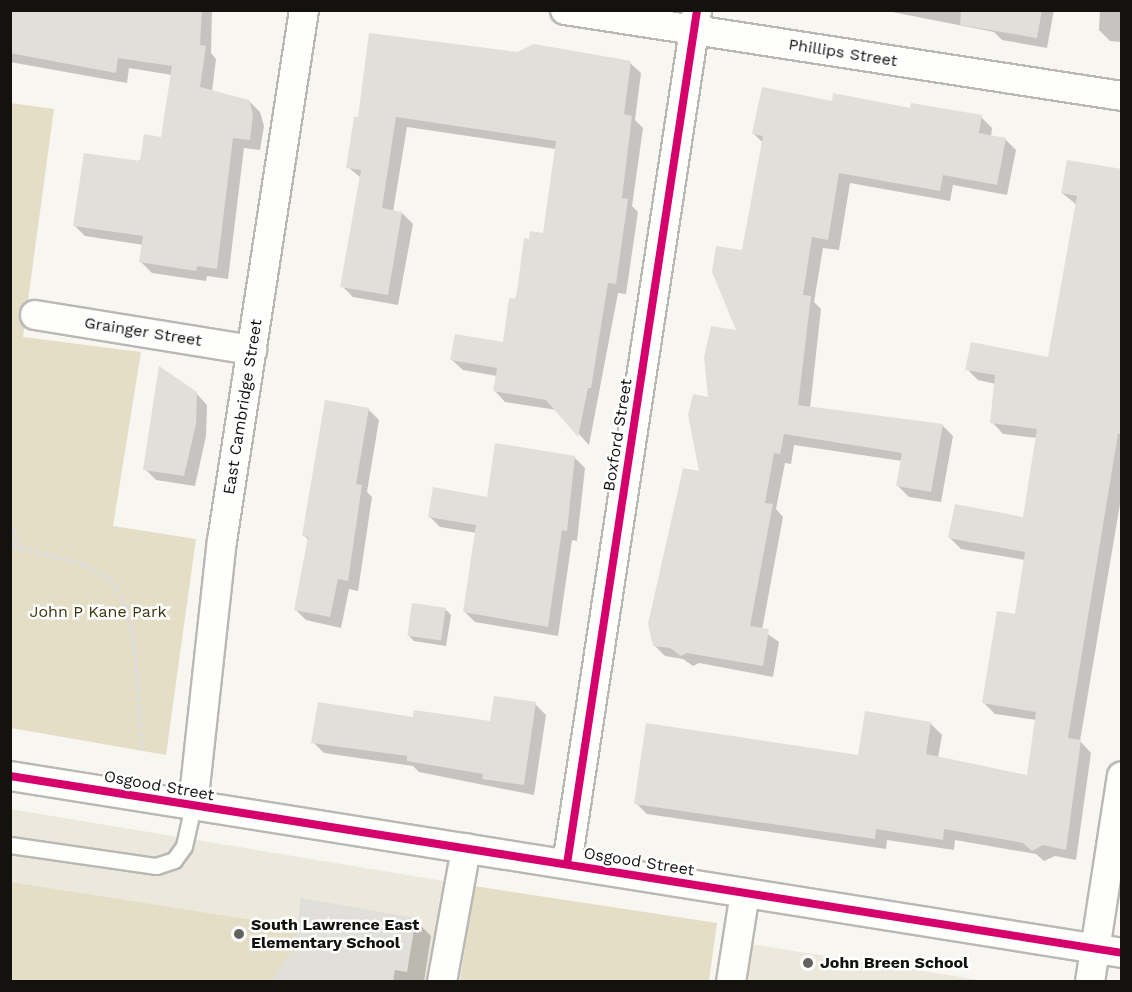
<!DOCTYPE html>
<style>
body{margin:0}
#map{position:relative;width:1132px;height:992px;overflow:hidden;background:#f7f6f0;font-family:"Work Sans",sans-serif}
div>[style]{position:absolute}
[style*='--x']{left:calc(var(--x)*1px);top:calc(var(--y)*1px);width:calc(var(--w)*1px);rotate:calc(var(--a)*1deg)}
.built>*{inset:0;background:#ece9dc}
.green>*{inset:0;background:#e5dec7}
.shadow>*{inset:0;background:#0003}
.building>*{inset:0;background:#e0dfda;transform-origin:0 0}
.path>*{height:4px;margin-top:-2px;transform-origin:0;background:repeating-linear-gradient(90deg,#dedddc 0 6px,transparent 0 9px)}
.roads{filter:drop-shadow(2px 0 #b9b8b4) drop-shadow(-2px 0 #b9b8b4) drop-shadow(0 2px #b9b8b4) drop-shadow(0 -2px #b9b8b4)}
.service>*{height:15px;margin:-7.5px;padding:0 7.5px;transform-origin:7.5px;border-radius:7.5px;background:#fefefd}
.minor>*{height:28px;margin:-14px;padding:0 14px;transform-origin:14px;border-radius:14px;background:#fefefd}
.cycleway>*{height:8px;margin:-4px;padding:0 4px;transform-origin:4px;border-radius:4px;background:#d6006c}
.dots>*{width:16px;height:16px;translate:-50% -50%;box-sizing:border-box;border:3px solid #fff;border-radius:50%}
span{translate:-50% -50%;white-space:nowrap;text-align:center;line-height:1.15;-webkit-text-stroke:5px #fff;paint-order:stroke}
.street-label{font-size:16px;color:#13120f}
.park-label{font-size:16px;color:#3e330e}
.poi-label{font-size:16px;color:#13120f;font-weight:700}
.left{translate:0 -50%;text-align:left}
.frame{position:absolute;inset:0;border:12px solid #13120f;pointer-events:none}
</style>
<div id="map">
<div class="built">
<i style="clip-path:polygon(10px 809px,474px 886px,460px 981px,11px 981px)"></i>
<i style="clip-path:polygon(750px 944px,986px 981px,745px 982px)"></i>
</div>
<div class="green">
<i style="clip-path:polygon(10px 103px,54px 109px,23px 337px,141px 352px,113px 526px,196px 539px,166px 755px,11px 728px)"></i>
<i style="clip-path:polygon(10px 882px,297px 927px,294px 948px,272px 981px,11px 981px)"></i>
<i style="clip-path:polygon(474px 886px,717px 923px,709px 981px,460px 981px)"></i>
</div>
<div class="shadow">
<i style="clip-path:polygon(10px 10px,212px 10px,211px 53px,216px 59px,212px 91px,249px 101px,260px 112px,264px 126px,260px 150px,244px 148px,228px 279px,207px 276px,206px 281px,152px 273px,141px 262px,144px 245px,85px 236px,74px 225px,162px 138px,172px 75px,129px 68px,127px 83px,10px 62px)"></i>
<i style="clip-path:polygon(882px 10px,1054px 10px,1047px 48px,1002px 40px,994px 32px)"></i>
<i style="clip-path:polygon(1100px 10px,1122px 10px,1122px 42px,1110px 41px,1099px 30px)"></i>
<i style="clip-path:polygon(517px 54px,630px 63px,641px 73px,635px 120px,643px 128px,632px 206px,638px 212px,626px 294px,618px 293px,589px 445px,557px 410px,505px 402px,495px 391px,497px 376px,463px 370px,452px 360px,504px 344px,530px 241px,544px 234px,556px 149px,407px 127px,393px 212px,402px 213px,413px 224px,398px 305px,353px 297px,342px 286px,361px 178px,348px 167px,355px 118px)"></i>
<i style="clip-path:polygon(833px 103px,981px 117px,992px 128px,991px 137px,1005px 139px,1016px 150px,1007px 195px,953px 185px,950px 201px,850px 183px,839px 250px,823px 248px,814px 302px,821px 309px,810px 408px,942px 425px,953px 436px,941px 502px,909px 497px,898px 486px,902px 461px,794px 445px,791px 464px,785px 463px,776px 509px,783px 517px,762px 630px,779px 642px,773px 677px,699px 663px,693px 666px,683px 659px,665px 656px,654px 645px,701px 473px,709px 399px,738px 332px,743px 252px,763px 143px,754px 134px)"></i>
<i style="clip-path:polygon(1122px 170px,1122px 492px,1080px 741px,1091px 753px,1076px 860px,1055px 856px,1044px 861px,1036px 854px,955px 840px,954px 850px,887px 840px,886px 849px,647px 814px,636px 803px,859px 757px,930px 723px,942px 735px,938px 758px,1028px 776px,1036px 720px,995px 714px,984px 703px,1016px 616px,1025px 560px,961px 549px,950px 538px,1025px 519px,1037px 438px,1003px 434px,992px 422px,996px 384px,978px 380px,967px 369px,1050px 359px,1077px 205px,1062px 193px)"></i>
<i style="clip-path:polygon(196px 393px,207px 405px,206px 436px,195px 486px,156px 480px,145px 469px)"></i>
<i style="clip-path:polygon(368px 409px,379px 420px,367px 492px,372px 497px,358px 591px,349px 589px,341px 628px,306px 620px,295px 609px,309px 541px,304px 535px)"></i>
<i style="clip-path:polygon(574px 457px,585px 468px,577px 541px,572px 540px,558px 636px,475px 622px,465px 612px,477px 533px,440px 527px,429px 516px,488px 499px)"></i>
<i style="clip-path:polygon(446px 610px,451px 615px,446px 646px,414px 641px,409px 636px)"></i>
<i style="clip-path:polygon(535px 704px,546px 715px,534px 795px,419px 772px,413px 766px,324px 753px,313px 742px,415px 718px,492px 723px)"></i>
<i style="clip-path:polygon(415px 920px,431px 936px,424px 982px,275px 982px,277px 974px)"></i>
</div>
<div class="building">
<i style="clip-path:polygon(10px 10px,202px 10px,200px 45px,206px 46px,200px 87px,249px 100px,253px 114px,250px 140px,233px 138px,217px 269px,197px 266px,196px 271px,139px 262px,143px 236px,73px 226px,84px 153px,140px 161px,144px 134px,161px 137px,172px 66px,118px 58px,116px 73px,10px 53px)"></i>
<i style="clip-path:polygon(961px 10px,1042px 10px,1037px 38px,960px 25px)"></i>
<i style="clip-path:polygon(369px 33px,517px 52px,534px 44px,631px 61px,624px 114px,632px 116px,622px 198px,628px 199px,616px 284px,608px 283px,591px 388px,588px 388px,578px 437px,546px 400px,493px 391px,497px 368px,450px 360px,455px 334px,503px 342px,509px 298px,516px 299px,524px 238px,529px 239px,530px 231px,543px 233px,556px 141px,396px 117px,382px 208px,402px 212px,388px 295px,340px 287px,361px 170px,346px 168px,354px 117px,358px 117px)"></i>
<i style="clip-path:polygon(762px 87px,832px 101px,833px 93px,910px 108px,911px 103px,982px 115px,979px 133px,1006px 138px,997px 185px,943px 175px,940px 191px,839px 173px,828px 240px,812px 237px,803px 295px,811px 296px,798px 405px,943px 424px,931px 492px,896px 486px,902px 453px,784px 434px,780px 454px,774px 453px,765px 503px,773px 504px,750px 626px,769px 629px,763px 666px,687px 653px,681px 656px,670px 648px,653px 646px,648px 624px,683px 468px,699px 471px,688px 415px,693px 394px,708px 397px,704px 357px,711px 326px,736px 330px,712px 272px,716px 246px,742px 250px,763px 136px,752px 134px)"></i>
<i style="clip-path:polygon(1067px 160px,1122px 169px,1122px 434px,1118px 434px,1068px 738px,1081px 740px,1066px 850px,1043px 845px,1032px 851px,1023px 843px,944px 829px,943px 840px,876px 829px,875px 839px,634px 804px,646px 723px,858px 755px,865px 711px,931px 722px,926px 754px,1027px 775px,1036px 712px,982px 703px,997px 611px,1015px 614px,1025px 552px,948px 538px,955px 504px,1023px 517px,1037px 429px,990px 423px,995px 375px,965px 370px,971px 342px,1048px 357px,1077px 196px,1061px 193px)"></i>
<i style="clip-path:polygon(159px 366px,197px 392px,196px 424px,184px 476px,143px 470px)"></i>
<i style="clip-path:polygon(325px 400px,369px 408px,356px 484px,362px 485px,348px 581px,338px 579px,330px 617px,294px 610px,308px 537px,302px 536px)"></i>
<i style="clip-path:polygon(495px 443px,575px 456px,567px 531px,562px 530px,548px 627px,463px 612px,476px 525px,428px 517px,433px 487px,487px 497px)"></i>
<i style="left:412px;top:603px;width:34px;height:33px;rotate:8deg"></i>
<i style="clip-path:polygon(494px 696px,536px 702px,524px 785px,482px 779px,483px 774px,407px 761px,407px 756px,311px 743px,318px 702px,413px 717px,414px 710px,490px 721px)"></i>
<i style="clip-path:polygon(301px 898px,416px 918px,407px 972px,395px 970px,393px 981px,271px 981px,294px 948px)"></i>
</div>
<div class="path">
<i style="--x:13;--y:528;--w:20;--a:75"></i>
<i style="--x:10;--y:545;--w:77;--a:15.1"></i>
<i style="--x:84;--y:565;--w:31;--a:29"></i>
<i style="--x:111;--y:580;--w:31;--a:61"></i>
<i style="--x:126;--y:607;--w:35;--a:77"></i>
<i style="--x:134;--y:641;--w:110;--a:85.8"></i>
</div>
<div class="roads">
<div class="service">
<i style="--x:10;--y:845;--w:148;--a:8.2"></i>
<i style="--x:156;--y:866;--w:19;--a:-18"></i>
<i style="--x:174;--y:860;--w:17;--a:-54"></i>
<i style="--x:184;--y:846;--w:41;--a:-77.3"></i>
</div>
<div class="minor">
<i style="--x:565;--y:10;--w:564;--a:8.78"></i>
<i style="--x:35;--y:315;--w:220;--a:9.2"></i>
<i style="--x:10;--y:776;--w:1126;--a:9.04"></i>
<i style="--x:193;--y:806;--w:267;--a:-83.8"></i>
<i style="--x:222;--y:541;--w:537;--a:-81.22"></i>
<i style="--x:567;--y:864;--w:864;--a:-81.34"></i>
<i style="--x:442;--y:982;--w:136;--a:-79.8"></i>
<i style="--x:731;--y:982;--w:90;--a:-81.1"></i>
<i style="--x:1090;--y:982;--w:208;--a:-81.2"></i>
</div>
</div>
<div class="cycleway">
<i style="--x:10;--y:776;--w:1126;--a:9.04"></i>
<i style="--x:567;--y:864;--w:864;--a:-81.34"></i>
</div>
<div class="dots">
<i style="left:239px;top:934px;background:#63625e"></i>
<i style="left:808px;top:963px;background:#63625e"></i>
</div>
<div class="street-label">
<span style="left:843px;top:53px;rotate:9deg">Phillips Street</span>
<span style="left:143px;top:332px;rotate:9deg">Grainger Street</span>
<span style="left:243px;top:407px;rotate:-81deg">East Cambridge Street</span>
<span style="left:618px;top:435px;rotate:-81deg">Boxford Street</span>
<span style="left:159px;top:786px;rotate:10deg">Osgood Street</span>
<span style="left:639px;top:862px;rotate:9deg">Osgood Street</span>
</div>
<div class="park-label">
<span style="left:98px;top:612px">John P Kane Park</span>
</div>
<div class="poi-label">
<span class="left" style="left:251px;top:934px">South Lawrence East<br>Elementary School</span>
<span class="left" style="left:820px;top:963px">John Breen School</span>
</div>
<div class="frame"></div>
</div>
